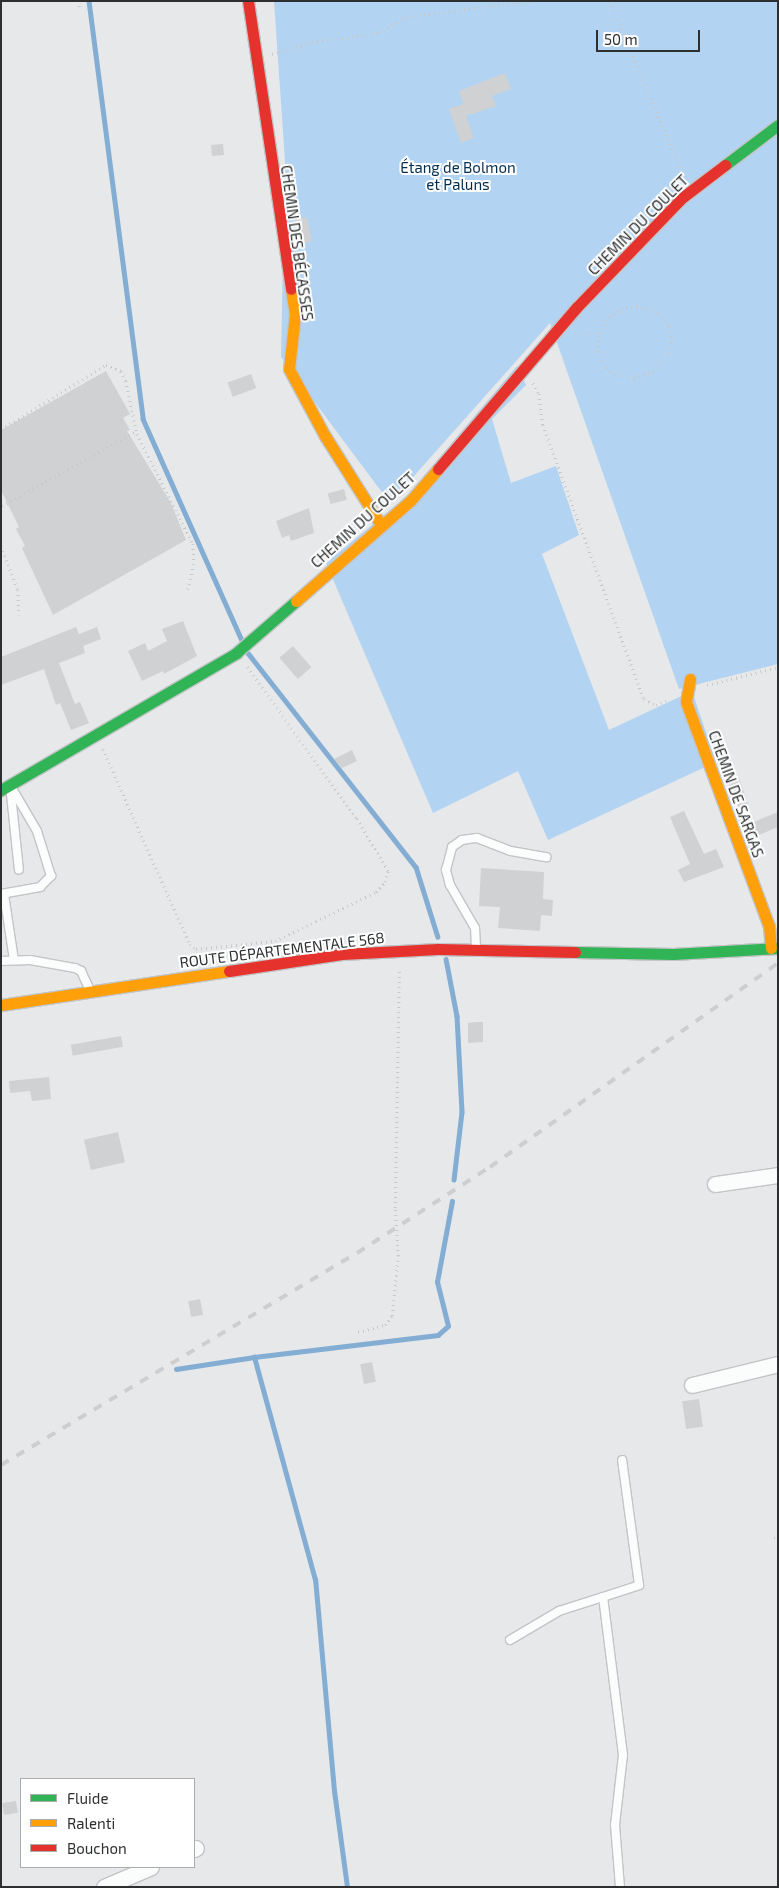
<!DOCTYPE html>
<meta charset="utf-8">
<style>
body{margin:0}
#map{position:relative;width:779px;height:1888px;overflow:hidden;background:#e6e8ea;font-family:"Exo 2",sans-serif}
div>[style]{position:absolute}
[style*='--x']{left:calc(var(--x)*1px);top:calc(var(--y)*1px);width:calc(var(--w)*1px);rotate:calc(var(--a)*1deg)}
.green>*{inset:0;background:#b2d3f1}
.stream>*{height:4.5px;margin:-2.25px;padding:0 2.25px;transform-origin:2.25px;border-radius:2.25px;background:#84add3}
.building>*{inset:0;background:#d0d1d3;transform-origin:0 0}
.path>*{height:2.5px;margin-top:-1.25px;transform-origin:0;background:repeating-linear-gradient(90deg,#c7c8c8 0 1px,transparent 0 5px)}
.roads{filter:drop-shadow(1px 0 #c2c4c6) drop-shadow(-1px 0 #c2c4c6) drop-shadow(0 1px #c2c4c6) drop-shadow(0 -1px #c2c4c6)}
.lane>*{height:8px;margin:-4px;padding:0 4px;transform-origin:4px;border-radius:4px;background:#fbfcfc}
.street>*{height:15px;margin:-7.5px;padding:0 7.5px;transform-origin:7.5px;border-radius:7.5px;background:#fbfcfc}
.fast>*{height:11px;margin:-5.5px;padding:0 5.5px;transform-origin:5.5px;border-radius:5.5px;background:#30b455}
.slow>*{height:11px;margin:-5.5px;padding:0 5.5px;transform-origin:5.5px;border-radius:5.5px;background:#ff9f0a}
.jam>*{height:11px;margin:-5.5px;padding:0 5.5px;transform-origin:5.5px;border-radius:5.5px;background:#e5322d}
.rail>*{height:4px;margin-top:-2px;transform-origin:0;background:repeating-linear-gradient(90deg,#cececf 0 9px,transparent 0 18px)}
span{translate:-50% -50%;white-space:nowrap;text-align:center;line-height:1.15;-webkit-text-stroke:4px #fff;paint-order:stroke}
.park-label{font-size:15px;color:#002d4f}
.street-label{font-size:15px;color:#2d2f30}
.frame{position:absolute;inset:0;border:2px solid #2d2f30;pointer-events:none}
.legend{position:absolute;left:20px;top:1778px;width:175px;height:90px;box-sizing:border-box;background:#fff;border:1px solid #abacac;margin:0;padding:6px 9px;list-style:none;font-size:15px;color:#2d2f30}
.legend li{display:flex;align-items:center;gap:10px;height:25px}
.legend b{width:25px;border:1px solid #abacac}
.scale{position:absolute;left:596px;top:30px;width:104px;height:22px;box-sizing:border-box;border:2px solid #2d2f30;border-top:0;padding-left:6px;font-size:15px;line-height:18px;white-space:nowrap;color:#2d2f30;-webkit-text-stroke:4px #fff;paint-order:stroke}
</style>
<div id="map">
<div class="green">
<i style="clip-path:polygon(274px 1px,778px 1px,778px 664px,679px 689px,550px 323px,390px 503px,281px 357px,285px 161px)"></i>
<i style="clip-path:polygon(517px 366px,526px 385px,492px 419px,511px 483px,556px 466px,579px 535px,542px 554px,609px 730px,692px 691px,716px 762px,548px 840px,518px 771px,433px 813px,326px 563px,406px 497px)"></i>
</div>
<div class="stream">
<i style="--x:89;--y:1;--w:421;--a:82.6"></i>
<i style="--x:143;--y:419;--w:242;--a:65.9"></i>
<i style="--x:248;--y:653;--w:272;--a:51.9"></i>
<i style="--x:416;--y:867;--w:73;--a:72.6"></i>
<i style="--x:446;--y:959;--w:58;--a:79.1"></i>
<i style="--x:457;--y:1016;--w:96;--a:87"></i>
<i style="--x:462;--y:1112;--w:68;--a:96.7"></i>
<i style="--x:176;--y:1369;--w:79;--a:-8.7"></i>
<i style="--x:347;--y:1887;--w:97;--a:-97.7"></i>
<i style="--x:334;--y:1791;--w:212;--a:-95.1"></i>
<i style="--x:315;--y:1580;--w:231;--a:-105.3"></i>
<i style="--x:254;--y:1357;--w:185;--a:-6.8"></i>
<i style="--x:438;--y:1335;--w:13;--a:-42"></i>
<i style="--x:448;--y:1326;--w:45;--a:-104"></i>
<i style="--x:437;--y:1282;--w:82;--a:-79.5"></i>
</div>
<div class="building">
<i style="clip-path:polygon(505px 73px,511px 89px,492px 96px,496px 106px,466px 116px,474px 138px,461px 143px,449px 109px,463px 104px,459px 91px)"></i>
<i style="left:223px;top:144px;width:11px;height:12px;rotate:85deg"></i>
<i style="left:307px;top:217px;width:25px;height:14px;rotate:79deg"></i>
<i style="clip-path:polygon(106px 371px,130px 414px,123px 418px,130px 430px,127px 431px,171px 503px,186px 540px,53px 615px,22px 548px,25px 546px,16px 529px,19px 527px,1px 490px,1px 430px)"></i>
<i style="left:251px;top:374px;width:15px;height:25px;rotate:70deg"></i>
<i style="left:344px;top:489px;width:11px;height:17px;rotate:75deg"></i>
<i style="clip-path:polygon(309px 508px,314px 533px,291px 541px,289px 535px,282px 538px,276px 521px)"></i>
<i style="clip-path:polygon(183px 621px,197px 656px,164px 674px,163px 671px,142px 681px,128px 651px,145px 643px,148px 651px,167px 641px,162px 629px)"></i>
<i style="clip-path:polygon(76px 627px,79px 634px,97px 627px,101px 639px,83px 646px,85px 653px,59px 663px,75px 704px,80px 702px,89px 723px,71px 730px,60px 703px,56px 705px,44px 669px,1px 685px,1px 657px)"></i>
<i style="left:293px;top:646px;width:28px;height:18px;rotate:49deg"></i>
<i style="clip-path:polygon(352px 750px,357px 761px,342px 768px,334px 759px)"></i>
<i style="left:739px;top:778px;width:28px;height:11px;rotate:71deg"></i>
<i style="clip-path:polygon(684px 811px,704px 854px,716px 849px,724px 867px,684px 882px,678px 870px,690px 864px,670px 817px)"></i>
<i style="clip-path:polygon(778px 812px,778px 827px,754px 837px,749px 824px)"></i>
<i style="clip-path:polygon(481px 868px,544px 872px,543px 899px,553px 900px,552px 916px,541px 915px,540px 931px,498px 928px,500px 907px,479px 906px)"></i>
<i style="clip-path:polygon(476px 1022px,483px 1022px,483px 1042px,468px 1043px,468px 1023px)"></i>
<i style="left:121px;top:1036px;width:11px;height:51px;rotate:80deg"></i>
<i style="clip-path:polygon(49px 1077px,51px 1099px,32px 1101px,30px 1091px,10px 1093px,9px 1081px)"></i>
<i style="left:118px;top:1132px;width:31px;height:35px;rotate:77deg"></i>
<i style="left:200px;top:1299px;width:16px;height:12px;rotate:79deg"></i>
<i style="left:372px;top:1362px;width:20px;height:12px;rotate:79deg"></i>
<i style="left:699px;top:1399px;width:28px;height:17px;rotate:82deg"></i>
<i style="left:16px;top:1801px;width:12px;height:14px;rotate:81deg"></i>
</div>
<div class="path">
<i style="--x:610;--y:1;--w:190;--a:67.1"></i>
<i style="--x:79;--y:7;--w:6;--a:-90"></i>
<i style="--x:272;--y:54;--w:42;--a:-16.7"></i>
<i style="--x:312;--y:42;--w:68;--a:-7.7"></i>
<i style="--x:379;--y:33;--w:29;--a:-31"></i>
<i style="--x:404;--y:18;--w:15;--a:-11"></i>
<i style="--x:419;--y:15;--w:115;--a:-7"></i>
<i style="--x:575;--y:334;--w:24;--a:0"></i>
<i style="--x:599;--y:334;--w:15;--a:-62"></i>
<i style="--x:606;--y:321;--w:19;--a:-39"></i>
<i style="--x:621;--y:309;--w:16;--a:-11"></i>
<i style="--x:637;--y:306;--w:23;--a:18"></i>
<i style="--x:659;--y:313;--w:16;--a:52"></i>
<i style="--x:669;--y:326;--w:17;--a:80"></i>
<i style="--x:672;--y:343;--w:15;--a:110"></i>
<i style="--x:667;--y:357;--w:19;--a:133"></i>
<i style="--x:654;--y:371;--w:22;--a:158"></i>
<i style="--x:634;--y:379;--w:19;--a:-168"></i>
<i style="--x:615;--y:375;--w:14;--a:-141"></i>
<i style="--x:604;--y:366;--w:16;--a:-117"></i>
<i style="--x:597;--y:352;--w:18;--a:-84"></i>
<i style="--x:533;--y:383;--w:13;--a:61"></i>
<i style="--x:539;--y:394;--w:31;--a:83"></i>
<i style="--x:543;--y:425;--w:292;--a:69.8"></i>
<i style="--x:644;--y:699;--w:13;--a:27"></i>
<i style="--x:656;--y:705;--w:14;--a:-25"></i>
<i style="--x:1;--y:429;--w:123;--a:-31.4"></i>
<i style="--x:106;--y:365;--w:16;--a:22"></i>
<i style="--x:121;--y:371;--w:11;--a:63"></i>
<i style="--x:126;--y:381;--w:54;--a:78.3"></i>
<i style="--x:137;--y:434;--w:123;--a:63"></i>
<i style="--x:193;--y:544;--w:20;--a:87"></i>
<i style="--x:194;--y:564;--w:27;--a:103"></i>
<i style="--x:2;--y:506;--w:154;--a:-29.2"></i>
<i style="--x:1;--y:546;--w:47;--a:68.9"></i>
<i style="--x:18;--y:590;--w:25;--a:88"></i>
<i style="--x:707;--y:685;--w:73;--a:-14.2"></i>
<i style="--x:103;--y:749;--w:214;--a:66"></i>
<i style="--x:190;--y:944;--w:8;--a:40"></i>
<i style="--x:196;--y:949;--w:79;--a:-5.8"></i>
<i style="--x:275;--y:941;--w:112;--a:-25.9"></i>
<i style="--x:376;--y:892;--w:13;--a:-48"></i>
<i style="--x:385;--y:882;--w:11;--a:-75"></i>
<i style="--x:388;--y:871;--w:62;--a:-121.1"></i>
<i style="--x:356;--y:818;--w:188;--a:-125.9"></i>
<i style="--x:358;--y:1332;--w:28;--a:-15"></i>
<i style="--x:385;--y:1325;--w:11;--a:-52"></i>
<i style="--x:392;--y:1316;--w:60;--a:-84.3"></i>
<i style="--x:398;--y:1256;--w:48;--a:-93.6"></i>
<i style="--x:395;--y:1208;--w:238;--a:-89"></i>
<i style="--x:774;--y:1538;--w:4;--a:0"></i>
</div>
<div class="roads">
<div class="lane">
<i style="--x:1;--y:894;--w:40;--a:-10"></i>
<i style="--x:40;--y:887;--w:16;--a:-45"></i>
<i style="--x:51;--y:876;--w:47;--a:-107.3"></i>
<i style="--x:37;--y:831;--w:53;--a:-120.4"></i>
<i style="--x:10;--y:785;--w:85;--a:84"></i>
<i style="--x:4;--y:894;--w:67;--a:81.4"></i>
<i style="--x:476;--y:947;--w:19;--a:-93"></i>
<i style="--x:475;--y:928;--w:50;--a:-120.2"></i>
<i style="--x:450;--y:885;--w:16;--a:-105"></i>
<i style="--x:446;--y:870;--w:24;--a:-75"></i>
<i style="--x:452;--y:847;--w:12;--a:-35"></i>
<i style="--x:462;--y:840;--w:15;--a:-8"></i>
<i style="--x:477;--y:838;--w:36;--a:21"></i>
<i style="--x:511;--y:851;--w:36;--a:10"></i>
<i style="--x:1;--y:961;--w:29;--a:-2"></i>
<i style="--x:30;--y:960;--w:46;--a:10.1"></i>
<i style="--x:75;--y:968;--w:7;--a:27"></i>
<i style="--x:81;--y:971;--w:19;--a:65"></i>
<i style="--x:510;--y:1640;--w:57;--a:-30.6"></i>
<i style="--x:559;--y:1611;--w:46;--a:-17.7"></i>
<i style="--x:620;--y:1887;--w:62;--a:-94.6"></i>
<i style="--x:615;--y:1825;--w:70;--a:-83.5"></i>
<i style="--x:623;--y:1755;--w:159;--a:-97.2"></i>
<i style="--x:603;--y:1597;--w:38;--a:-18"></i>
<i style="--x:639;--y:1585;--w:126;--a:-97.7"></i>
</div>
<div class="street">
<i style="--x:715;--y:1184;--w:64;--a:-8.1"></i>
<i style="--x:692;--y:1385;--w:89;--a:-13.7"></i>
<i style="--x:194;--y:1849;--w:2;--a:-27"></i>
<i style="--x:104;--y:1887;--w:51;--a:-23.1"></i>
</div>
<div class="fast">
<i style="--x:725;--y:165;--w:66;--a:-37"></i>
<i style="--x:1;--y:790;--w:272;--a:-30.2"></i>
<i style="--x:236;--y:653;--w:79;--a:-40.9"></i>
<i style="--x:575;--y:952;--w:98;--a:1.2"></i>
<i style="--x:673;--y:954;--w:105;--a:-3.3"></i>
</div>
<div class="slow">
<i style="--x:291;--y:289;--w:25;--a:81"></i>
<i style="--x:295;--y:314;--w:55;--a:96.2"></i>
<i style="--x:289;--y:369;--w:76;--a:61.8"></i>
<i style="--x:325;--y:436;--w:105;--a:57.8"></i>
<i style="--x:296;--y:601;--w:153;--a:-41.3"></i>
<i style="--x:411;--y:500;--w:41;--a:-48.9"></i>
<i style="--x:690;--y:679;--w:23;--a:100"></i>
<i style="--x:686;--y:702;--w:239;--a:69.7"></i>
<i style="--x:769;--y:926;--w:22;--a:85"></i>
<i style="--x:1;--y:1005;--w:231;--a:-8.5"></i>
</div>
<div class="jam">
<i style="--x:248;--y:1;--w:291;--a:81.5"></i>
<i style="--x:438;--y:469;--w:212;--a:-49.4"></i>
<i style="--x:576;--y:308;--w:154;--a:-46.1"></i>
<i style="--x:683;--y:197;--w:53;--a:-37.3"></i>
<i style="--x:229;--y:971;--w:114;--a:-8.6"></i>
<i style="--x:342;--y:954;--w:96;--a:-3"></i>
<i style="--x:438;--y:949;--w:137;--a:1.3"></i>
</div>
</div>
<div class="rail">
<i style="--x:1;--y:1465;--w:414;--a:-30.8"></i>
<i style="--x:357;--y:1253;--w:158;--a:-32.9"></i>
<i style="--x:490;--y:1167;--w:353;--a:-35.3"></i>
</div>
<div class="park-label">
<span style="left:458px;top:176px">Étang de Bolmon<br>et Paluns</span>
</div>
<div class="street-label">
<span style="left:638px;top:225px;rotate:-45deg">CHEMIN DU COULET</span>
<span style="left:297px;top:243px;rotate:82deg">CHEMIN DES BÉCASSES</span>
<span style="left:363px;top:520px;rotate:-42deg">CHEMIN DU COULET</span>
<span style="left:736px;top:794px;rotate:70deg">CHEMIN DE SARGAS</span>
<span style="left:282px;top:950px;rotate:-7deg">ROUTE DÉPARTEMENTALE 568</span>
</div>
<div class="frame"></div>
<ul class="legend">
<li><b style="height:6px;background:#30b455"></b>Fluide</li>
<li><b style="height:6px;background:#ff9f0a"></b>Ralenti</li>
<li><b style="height:6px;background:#e5322d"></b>Bouchon</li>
</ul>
<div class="scale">50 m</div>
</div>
